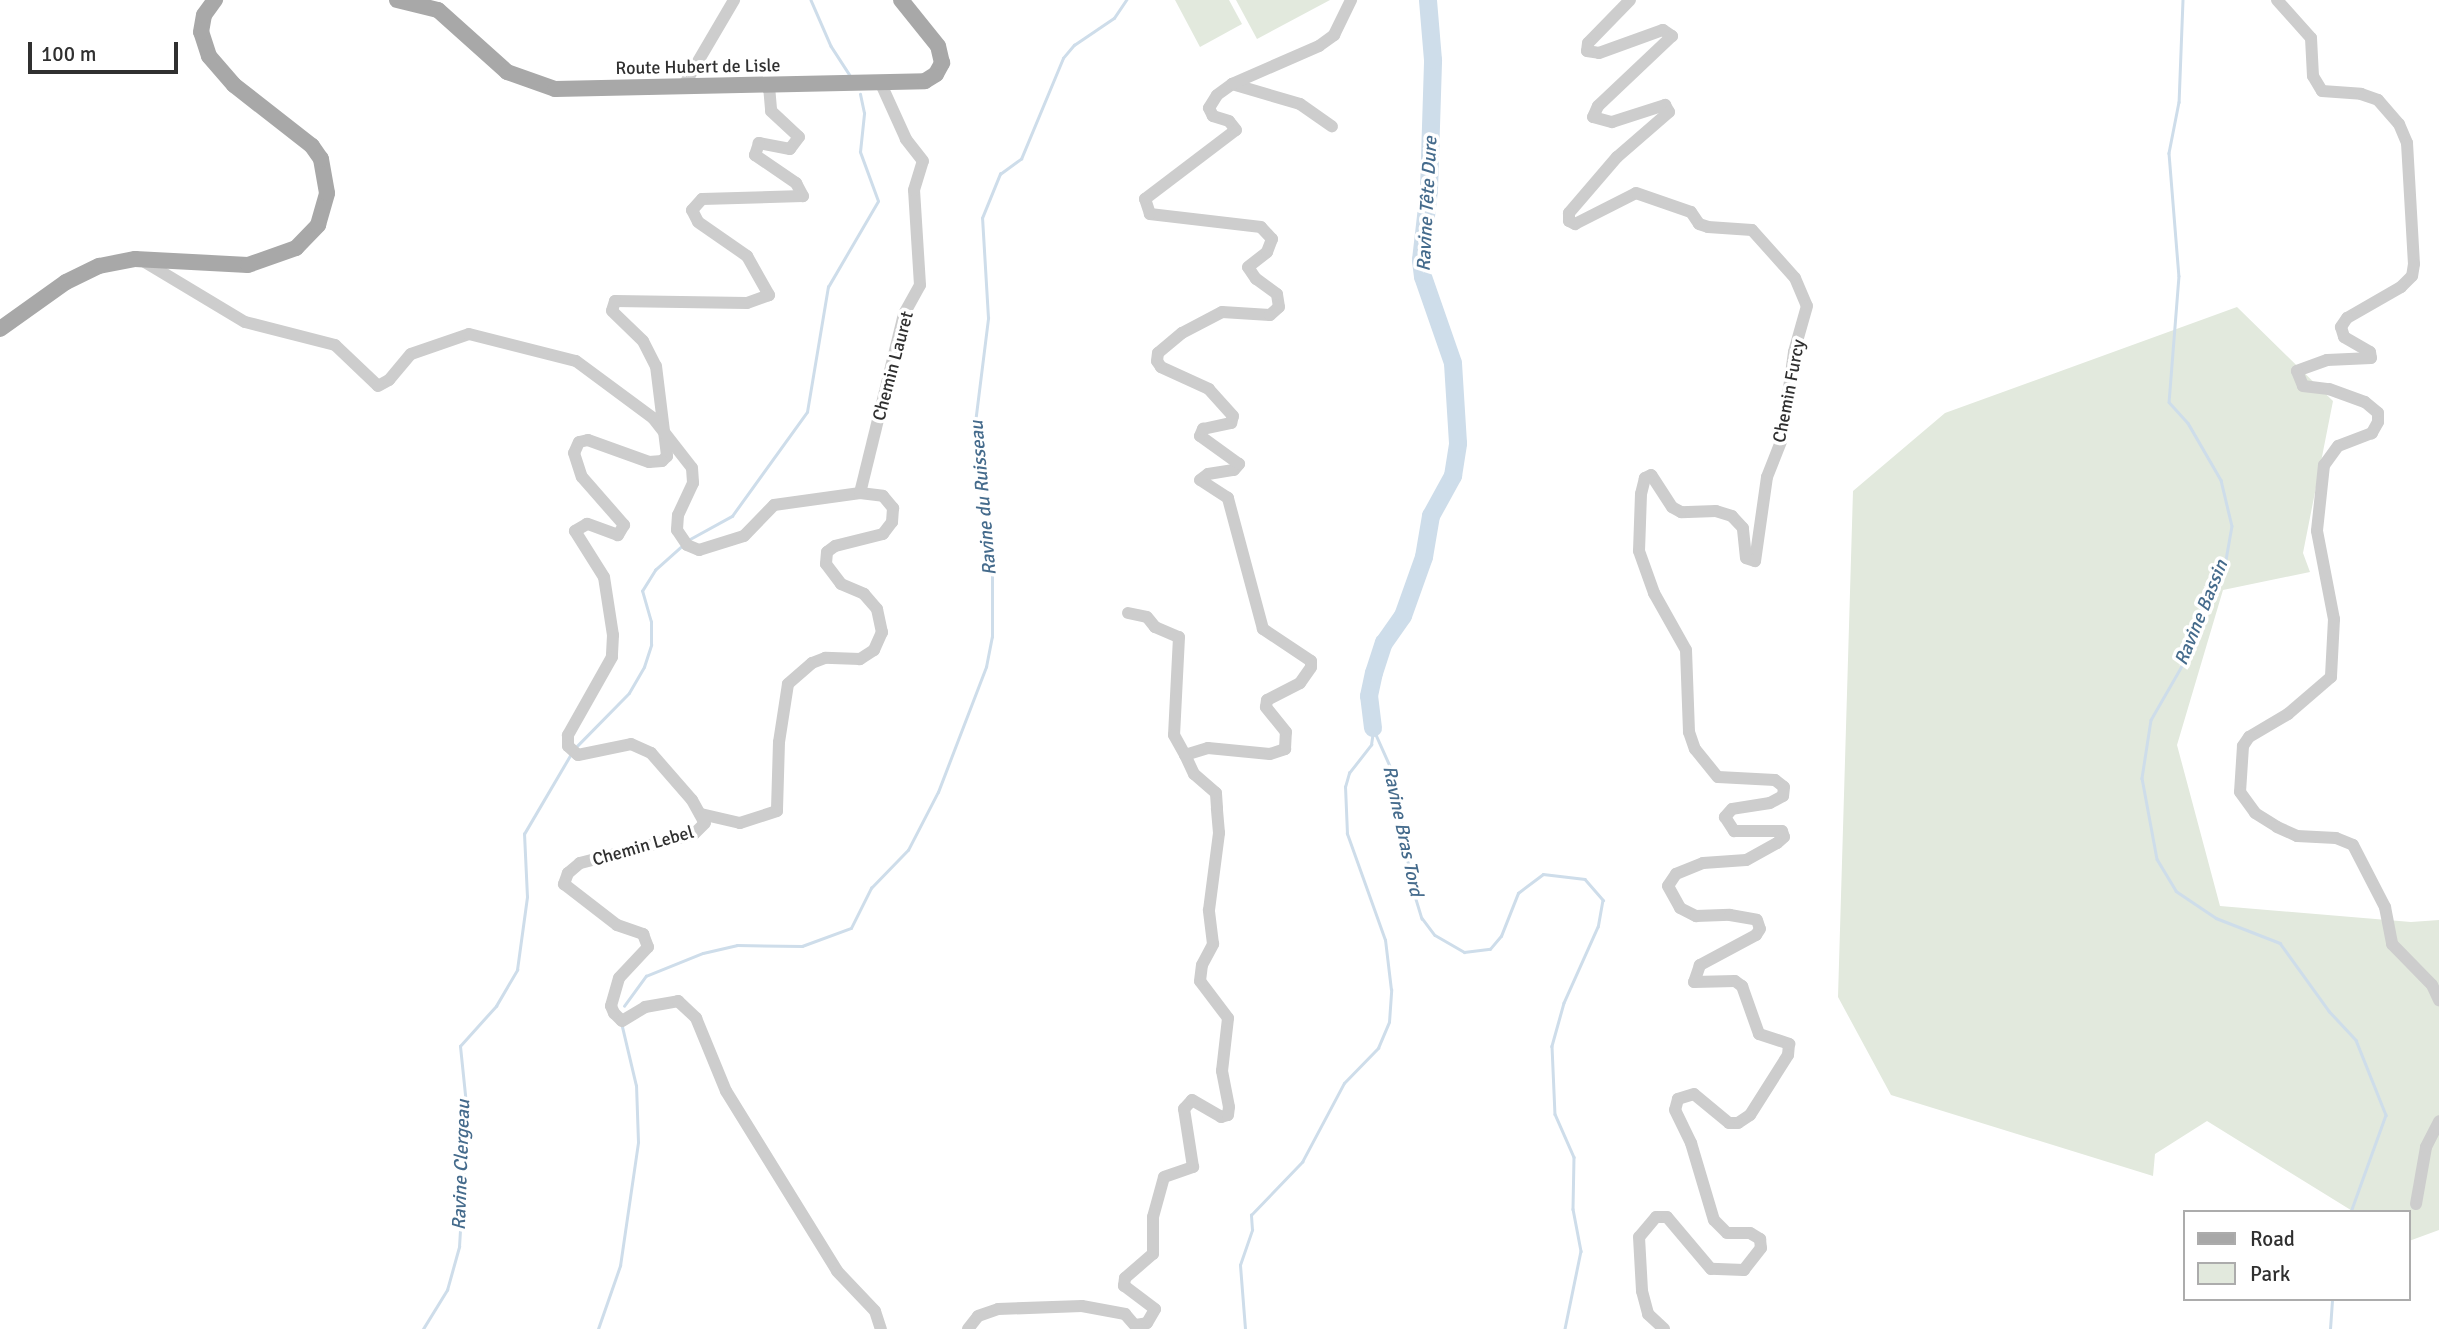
<!DOCTYPE html>
<meta charset="utf-8">
<style>
body{margin:0}
#map{position:relative;width:2439px;height:1329px;overflow:hidden;background:#fff;font-family:Signika,sans-serif}
div>[style]{position:absolute}
[style*='--x']{left:calc(var(--x)*1px);top:calc(var(--y)*1px);width:calc(var(--w)*1px);rotate:calc(var(--a)*1deg)}
.green>*{inset:0;background:#e2e9dd}
.stream>*{height:2.5px;margin:-1.25px;padding:0 1.25px;transform-origin:1.25px;border-radius:1.25px;background:#ceddea}
.river>*{height:18px;margin:-9px;padding:0 9px;transform-origin:9px;border-radius:9px;background:#ceddea}
.minor>*{height:12px;margin:-6px;padding:0 6px;transform-origin:6px;border-radius:6px;background:#cdcdcd}
.major>*{height:16px;margin:-8px;padding:0 8px;transform-origin:8px;border-radius:8px;background:#a8a8a8}
span{translate:-50% -50%;white-space:nowrap;text-align:center;line-height:1.15;-webkit-text-stroke:7px #fff;paint-order:stroke}
.street-label{font-size:18px;color:#303030}
.water-label{font-size:19px;color:#456b8c;font-style:italic}
.legend{position:absolute;left:2183px;top:1210px;width:228px;height:91px;box-sizing:border-box;background:#fff;border:2px solid #acacac;margin:0;padding:9px 12px;list-style:none;font-size:21px;color:#303030}
.legend li{display:flex;align-items:center;gap:14px;height:35px}
.legend b{width:35px;border:2px solid #acacac}
.scale{position:absolute;left:28px;top:42px;width:150px;height:32px;box-sizing:border-box;border:4px solid #303030;border-top:0;padding-left:9px;font-size:21px;line-height:24px;white-space:nowrap;color:#303030;-webkit-text-stroke:5px #fff;paint-order:stroke}
</style>
<div id="map">
<div class="green">
<i style="clip-path:polygon(1175px 0,1229px 0,1242px 24px,1200px 47px)"></i>
<i style="clip-path:polygon(1236px 0,1330px 0,1257px 39px)"></i>
<i style="clip-path:polygon(2237px 307px,2333px 401px,2303px 553px,2310px 572px,2223px 590px,2177px 745px,2220px 906px,2411px 922px,2439px 920px,2439px 1230px,2409px 1241px,2409px 1212px,2354px 1212px,2207px 1121px,2155px 1154px,2153px 1176px,1891px 1095px,1838px 997px,1853px 491px,1945px 413px)"></i>
</div>
<div class="stream">
<i style="--x:811;--y:0;--w:50;--a:66.5"></i>
<i style="--x:831;--y:46;--w:37;--a:57"></i>
<i style="--x:2183;--y:0;--w:102;--a:92.2"></i>
<i style="--x:2179;--y:102;--w:52;--a:101.1"></i>
<i style="--x:2169;--y:153;--w:123;--a:85.4"></i>
<i style="--x:2179;--y:276;--w:126;--a:94.5"></i>
<i style="--x:2169;--y:402;--w:28;--a:48"></i>
<i style="--x:2188;--y:423;--w:66;--a:59.9"></i>
<i style="--x:2221;--y:480;--w:47;--a:76.6"></i>
<i style="--x:2232;--y:526;--w:39;--a:100"></i>
<i style="--x:2225;--y:564;--w:37;--a:121"></i>
<i style="--x:2206;--y:596;--w:60;--a:106.3"></i>
<i style="--x:2189;--y:654;--w:76;--a:119.9"></i>
<i style="--x:2151;--y:720;--w:59;--a:98.8"></i>
<i style="--x:2142;--y:778;--w:82;--a:79.5"></i>
<i style="--x:2157;--y:859;--w:37;--a:59"></i>
<i style="--x:2176;--y:891;--w:48;--a:34"></i>
<i style="--x:2216;--y:918;--w:69;--a:21.3"></i>
<i style="--x:2280;--y:943;--w:84;--a:54.2"></i>
<i style="--x:2329;--y:1011;--w:40;--a:47"></i>
<i style="--x:2356;--y:1040;--w:81;--a:68.2"></i>
<i style="--x:2386;--y:1115;--w:103;--a:109.8"></i>
<i style="--x:690;--y:539;--w:48;--a:-28.7"></i>
<i style="--x:732;--y:516;--w:128;--a:-54.2"></i>
<i style="--x:807;--y:412;--w:127;--a:-80.5"></i>
<i style="--x:828;--y:287;--w:99;--a:-59.8"></i>
<i style="--x:878;--y:201;--w:52;--a:-110.2"></i>
<i style="--x:860;--y:152;--w:39;--a:-84"></i>
<i style="--x:864;--y:113;--w:19;--a:-102"></i>
<i style="--x:1373;--y:728;--w:51;--a:65.9"></i>
<i style="--x:1394;--y:775;--w:112;--a:80.8"></i>
<i style="--x:1412;--y:886;--w:34;--a:73"></i>
<i style="--x:1422;--y:918;--w:21;--a:53"></i>
<i style="--x:1435;--y:935;--w:34;--a:30"></i>
<i style="--x:1464;--y:952;--w:26;--a:-7"></i>
<i style="--x:1490;--y:949;--w:17;--a:-50"></i>
<i style="--x:1501;--y:936;--w:46;--a:-68.4"></i>
<i style="--x:1518;--y:893;--w:31;--a:-37"></i>
<i style="--x:1543;--y:874;--w:42;--a:6.8"></i>
<i style="--x:1585;--y:879;--w:28;--a:49"></i>
<i style="--x:1603;--y:900;--w:27;--a:100"></i>
<i style="--x:1598;--y:927;--w:83;--a:114.1"></i>
<i style="--x:1564;--y:1003;--w:45;--a:105.6"></i>
<i style="--x:1552;--y:1046;--w:68;--a:87.5"></i>
<i style="--x:1555;--y:1114;--w:47;--a:66.2"></i>
<i style="--x:1574;--y:1157;--w:52;--a:91.1"></i>
<i style="--x:1573;--y:1209;--w:43;--a:79.2"></i>
<i style="--x:1581;--y:1251;--w:80;--a:101.6"></i>
<i style="--x:577;--y:746;--w:74;--a:-45.5"></i>
<i style="--x:629;--y:693;--w:30;--a:-60"></i>
<i style="--x:644;--y:667;--w:23;--a:-72"></i>
<i style="--x:651;--y:645;--w:23;--a:-90"></i>
<i style="--x:651;--y:622;--w:32;--a:-106"></i>
<i style="--x:642;--y:591;--w:25;--a:-58"></i>
<i style="--x:655;--y:570;--w:36;--a:-42"></i>
<i style="--x:624;--y:1006;--w:37;--a:-54"></i>
<i style="--x:646;--y:976;--w:61;--a:-22"></i>
<i style="--x:703;--y:953;--w:35;--a:-13"></i>
<i style="--x:737;--y:945;--w:65;--a:0.9"></i>
<i style="--x:802;--y:946;--w:52;--a:-20.2"></i>
<i style="--x:851;--y:928;--w:45;--a:-63.4"></i>
<i style="--x:871;--y:888;--w:53;--a:-45.8"></i>
<i style="--x:908;--y:850;--w:65;--a:-62.7"></i>
<i style="--x:938;--y:792;--w:134;--a:-69"></i>
<i style="--x:986;--y:667;--w:31;--a:-79"></i>
<i style="--x:992;--y:637;--w:83;--a:-90"></i>
<i style="--x:992;--y:554;--w:132;--a:-97.4"></i>
<i style="--x:975;--y:423;--w:106;--a:-82.9"></i>
<i style="--x:988;--y:318;--w:100;--a:-93.4"></i>
<i style="--x:982;--y:218;--w:48;--a:-67.8"></i>
<i style="--x:1000;--y:174;--w:26;--a:-36"></i>
<i style="--x:1021;--y:159;--w:109;--a:-67.4"></i>
<i style="--x:1063;--y:58;--w:17;--a:-50"></i>
<i style="--x:1074;--y:45;--w:48;--a:-34"></i>
<i style="--x:1114;--y:18;--w:22;--a:-56"></i>
<i style="--x:423;--y:1329;--w:46;--a:-58.4"></i>
<i style="--x:447;--y:1290;--w:45;--a:-74.4"></i>
<i style="--x:459;--y:1247;--w:133;--a:-86.6"></i>
<i style="--x:467;--y:1114;--w:68;--a:-95.9"></i>
<i style="--x:460;--y:1046;--w:54;--a:-48"></i>
<i style="--x:496;--y:1006;--w:42;--a:-59.7"></i>
<i style="--x:517;--y:970;--w:74;--a:-82.2"></i>
<i style="--x:527;--y:897;--w:63;--a:-92.7"></i>
<i style="--x:524;--y:834;--w:93;--a:-59.6"></i>
<i style="--x:598;--y:1329;--w:67;--a:-70.8"></i>
<i style="--x:620;--y:1266;--w:125;--a:-81.7"></i>
<i style="--x:638;--y:1142;--w:56;--a:-92"></i>
<i style="--x:636;--y:1086;--w:61;--a:-103.3"></i>
<i style="--x:1245;--y:1329;--w:64;--a:-94.5"></i>
<i style="--x:1240;--y:1265;--w:37;--a:-71"></i>
<i style="--x:1252;--y:1230;--w:15;--a:-94"></i>
<i style="--x:1251;--y:1215;--w:74;--a:-46.1"></i>
<i style="--x:1302;--y:1162;--w:89;--a:-62"></i>
<i style="--x:1344;--y:1083;--w:49;--a:-45.8"></i>
<i style="--x:1378;--y:1048;--w:28;--a:-67"></i>
<i style="--x:1389;--y:1022;--w:32;--a:-86"></i>
<i style="--x:1391;--y:990;--w:50;--a:-96.8"></i>
<i style="--x:1385;--y:940;--w:113;--a:-109.7"></i>
<i style="--x:1347;--y:834;--w:47;--a:-92.4"></i>
<i style="--x:1345;--y:787;--w:15;--a:-74"></i>
<i style="--x:1349;--y:773;--w:36;--a:-52"></i>
<i style="--x:1371;--y:745;--w:14;--a:-82"></i>
<i style="--x:2330;--y:1329;--w:30;--a:-86"></i>
</div>
<div class="river">
<i style="--x:1373;--y:728;--w:32;--a:-97"></i>
<i style="--x:1369;--y:696;--w:24;--a:-78"></i>
<i style="--x:1374;--y:673;--w:32;--a:-72"></i>
<i style="--x:1384;--y:643;--w:33;--a:-55"></i>
<i style="--x:1403;--y:616;--w:63;--a:-70.4"></i>
<i style="--x:1424;--y:557;--w:42;--a:-80.3"></i>
<i style="--x:1431;--y:516;--w:46;--a:-61.2"></i>
<i style="--x:1453;--y:476;--w:33;--a:-81"></i>
<i style="--x:1458;--y:443;--w:80;--a:-93.6"></i>
<i style="--x:1453;--y:363;--w:91;--a:-109.2"></i>
<i style="--x:1423;--y:277;--w:17;--a:-97"></i>
<i style="--x:1421;--y:260;--w:70;--a:-83.5"></i>
<i style="--x:1429;--y:190;--w:130;--a:-88.2"></i>
<i style="--x:1433;--y:60;--w:60;--a:-94.8"></i>
</div>
<div class="minor">
<i style="--x:1630;--y:0;--w:60;--a:134.3"></i>
<i style="--x:1588;--y:43;--w:8;--a:97"></i>
<i style="--x:1587;--y:51;--w:12;--a:9"></i>
<i style="--x:1599;--y:53;--w:68;--a:-19.8"></i>
<i style="--x:1663;--y:30;--w:11;--a:34"></i>
<i style="--x:1672;--y:36;--w:102;--a:136.6"></i>
<i style="--x:1598;--y:106;--w:12;--a:114"></i>
<i style="--x:1593;--y:117;--w:20;--a:15"></i>
<i style="--x:1612;--y:122;--w:56;--a:-17.8"></i>
<i style="--x:1665;--y:105;--w:8;--a:60"></i>
<i style="--x:1669;--y:112;--w:69;--a:139.1"></i>
<i style="--x:1617;--y:157;--w:74;--a:130.6"></i>
<i style="--x:1569;--y:213;--w:8;--a:90"></i>
<i style="--x:1569;--y:221;--w:7;--a:27"></i>
<i style="--x:1575;--y:224;--w:68;--a:-26.9"></i>
<i style="--x:1636;--y:193;--w:58;--a:19.1"></i>
<i style="--x:1691;--y:212;--w:14;--a:56"></i>
<i style="--x:1699;--y:224;--w:9;--a:18"></i>
<i style="--x:1708;--y:227;--w:44;--a:3.9"></i>
<i style="--x:1752;--y:230;--w:64;--a:48.1"></i>
<i style="--x:1795;--y:278;--w:30;--a:67"></i>
<i style="--x:1807;--y:306;--w:48;--a:105.8"></i>
<i style="--x:1794;--y:352;--w:88;--a:97.9"></i>
<i style="--x:1782;--y:439;--w:41;--a:111.5"></i>
<i style="--x:1767;--y:477;--w:85;--a:98.1"></i>
<i style="--x:1755;--y:561;--w:9;--a:-162"></i>
<i style="--x:1746;--y:558;--w:30;--a:-96"></i>
<i style="--x:1743;--y:528;--w:16;--a:-133"></i>
<i style="--x:1732;--y:516;--w:17;--a:-163"></i>
<i style="--x:1716;--y:511;--w:35;--a:178"></i>
<i style="--x:1681;--y:512;--w:10;--a:-151"></i>
<i style="--x:1672;--y:507;--w:38;--a:-123"></i>
<i style="--x:1651;--y:475;--w:7;--a:153"></i>
<i style="--x:1645;--y:478;--w:16;--a:104"></i>
<i style="--x:1641;--y:494;--w:57;--a:92"></i>
<i style="--x:1639;--y:551;--w:45;--a:70.3"></i>
<i style="--x:1654;--y:593;--w:65;--a:60.7"></i>
<i style="--x:1686;--y:650;--w:82;--a:87.9"></i>
<i style="--x:1689;--y:732;--w:18;--a:71"></i>
<i style="--x:1695;--y:749;--w:36;--a:51"></i>
<i style="--x:1718;--y:777;--w:57;--a:3"></i>
<i style="--x:1775;--y:780;--w:11;--a:38"></i>
<i style="--x:1784;--y:787;--w:9;--a:96"></i>
<i style="--x:1783;--y:796;--w:15;--a:152"></i>
<i style="--x:1770;--y:803;--w:38;--a:171"></i>
<i style="--x:1732;--y:809;--w:11;--a:131"></i>
<i style="--x:1725;--y:817;--w:17;--a:57"></i>
<i style="--x:1734;--y:831;--w:48;--a:0"></i>
<i style="--x:1782;--y:831;--w:6;--a:72"></i>
<i style="--x:1784;--y:837;--w:9;--a:139"></i>
<i style="--x:1777;--y:843;--w:35;--a:151"></i>
<i style="--x:1746;--y:860;--w:43;--a:176"></i>
<i style="--x:1703;--y:863;--w:29;--a:158"></i>
<i style="--x:1676;--y:874;--w:14;--a:124"></i>
<i style="--x:1668;--y:886;--w:25;--a:61"></i>
<i style="--x:1680;--y:908;--w:18;--a:27"></i>
<i style="--x:1696;--y:916;--w:34;--a:-2"></i>
<i style="--x:1730;--y:915;--w:27;--a:10"></i>
<i style="--x:1757;--y:920;--w:9;--a:72"></i>
<i style="--x:1760;--y:929;--w:7;--a:124"></i>
<i style="--x:1756;--y:935;--w:64;--a:151.8"></i>
<i style="--x:1700;--y:965;--w:18;--a:109"></i>
<i style="--x:1694;--y:982;--w:41;--a:-1.4"></i>
<i style="--x:1735;--y:981;--w:9;--a:36"></i>
<i style="--x:1742;--y:986;--w:51;--a:70.5"></i>
<i style="--x:1759;--y:1034;--w:32;--a:18"></i>
<i style="--x:1789;--y:1044;--w:11;--a:95"></i>
<i style="--x:1788;--y:1055;--w:71;--a:122.3"></i>
<i style="--x:1750;--y:1115;--w:14;--a:146"></i>
<i style="--x:1738;--y:1123;--w:9;--a:180"></i>
<i style="--x:1729;--y:1123;--w:45;--a:-140.4"></i>
<i style="--x:1694;--y:1094;--w:17;--a:163"></i>
<i style="--x:1678;--y:1099;--w:11;--a:105"></i>
<i style="--x:1675;--y:1110;--w:37;--a:64"></i>
<i style="--x:1691;--y:1143;--w:80;--a:73.4"></i>
<i style="--x:1714;--y:1220;--w:18;--a:45"></i>
<i style="--x:1727;--y:1233;--w:23;--a:0"></i>
<i style="--x:1750;--y:1233;--w:12;--a:31"></i>
<i style="--x:1760;--y:1239;--w:9;--a:84"></i>
<i style="--x:1761;--y:1248;--w:28;--a:128"></i>
<i style="--x:1744;--y:1270;--w:33;--a:-178"></i>
<i style="--x:1711;--y:1269;--w:68;--a:-130.2"></i>
<i style="--x:1667;--y:1217;--w:11;--a:180"></i>
<i style="--x:1656;--y:1217;--w:26;--a:130"></i>
<i style="--x:1639;--y:1237;--w:54;--a:86.8"></i>
<i style="--x:1642;--y:1291;--w:24;--a:75"></i>
<i style="--x:1648;--y:1314;--w:22;--a:43"></i>
<i style="--x:2277;--y:0;--w:51;--a:48.2"></i>
<i style="--x:2311;--y:38;--w:38;--a:87"></i>
<i style="--x:2313;--y:76;--w:17;--a:59"></i>
<i style="--x:2322;--y:91;--w:39;--a:4"></i>
<i style="--x:2361;--y:94;--w:18;--a:19"></i>
<i style="--x:2378;--y:100;--w:32;--a:49"></i>
<i style="--x:2399;--y:124;--w:21;--a:67"></i>
<i style="--x:2407;--y:143;--w:121;--a:86.7"></i>
<i style="--x:2414;--y:264;--w:12;--a:99"></i>
<i style="--x:2412;--y:276;--w:16;--a:135"></i>
<i style="--x:2401;--y:287;--w:62;--a:150.1"></i>
<i style="--x:2347;--y:318;--w:11;--a:124"></i>
<i style="--x:2341;--y:327;--w:10;--a:73"></i>
<i style="--x:2344;--y:337;--w:30;--a:30"></i>
<i style="--x:2370;--y:352;--w:6;--a:81"></i>
<i style="--x:2371;--y:358;--w:44;--a:177.4"></i>
<i style="--x:2327;--y:360;--w:32;--a:160"></i>
<i style="--x:2297;--y:371;--w:16;--a:68"></i>
<i style="--x:2303;--y:386;--w:26;--a:7"></i>
<i style="--x:2329;--y:389;--w:38;--a:20"></i>
<i style="--x:2365;--y:402;--w:17;--a:40"></i>
<i style="--x:2378;--y:413;--w:9;--a:90"></i>
<i style="--x:2378;--y:422;--w:13;--a:119"></i>
<i style="--x:2372;--y:433;--w:36;--a:159"></i>
<i style="--x:2338;--y:446;--w:24;--a:126"></i>
<i style="--x:2324;--y:465;--w:66;--a:96.1"></i>
<i style="--x:2317;--y:531;--w:90;--a:79.1"></i>
<i style="--x:2334;--y:619;--w:58;--a:93"></i>
<i style="--x:2331;--y:677;--w:57;--a:139.3"></i>
<i style="--x:2288;--y:714;--w:45;--a:149.5"></i>
<i style="--x:2249;--y:737;--w:11;--a:124"></i>
<i style="--x:2243;--y:746;--w:46;--a:93.7"></i>
<i style="--x:2240;--y:792;--w:26;--a:54"></i>
<i style="--x:2255;--y:813;--w:26;--a:32"></i>
<i style="--x:2277;--y:827;--w:22;--a:24"></i>
<i style="--x:2297;--y:836;--w:39;--a:3"></i>
<i style="--x:2336;--y:838;--w:18;--a:22"></i>
<i style="--x:2353;--y:845;--w:70;--a:62.7"></i>
<i style="--x:2385;--y:907;--w:38;--a:79"></i>
<i style="--x:2392;--y:944;--w:57;--a:45.7"></i>
<i style="--x:2432;--y:985;--w:17;--a:65"></i>
<i style="--x:1232;--y:84;--w:71;--a:16.4"></i>
<i style="--x:1300;--y:104;--w:39;--a:35"></i>
<i style="--x:769;--y:86;--w:25;--a:85"></i>
<i style="--x:771;--y:111;--w:38;--a:43"></i>
<i style="--x:799;--y:137;--w:15;--a:127"></i>
<i style="--x:790;--y:149;--w:32;--a:-169"></i>
<i style="--x:759;--y:143;--w:13;--a:108"></i>
<i style="--x:755;--y:155;--w:50;--a:34.3"></i>
<i style="--x:796;--y:183;--w:15;--a:62"></i>
<i style="--x:803;--y:196;--w:101;--a:178.3"></i>
<i style="--x:702;--y:199;--w:15;--a:132"></i>
<i style="--x:692;--y:210;--w:13;--a:63"></i>
<i style="--x:698;--y:222;--w:60;--a:34.8"></i>
<i style="--x:747;--y:256;--w:45;--a:60.6"></i>
<i style="--x:769;--y:295;--w:23;--a:160"></i>
<i style="--x:747;--y:303;--w:132;--a:-179.1"></i>
<i style="--x:615;--y:301;--w:10;--a:107"></i>
<i style="--x:612;--y:311;--w:43;--a:44.1"></i>
<i style="--x:643;--y:341;--w:28;--a:63"></i>
<i style="--x:656;--y:366;--w:91;--a:83"></i>
<i style="--x:667;--y:456;--w:7;--a:135"></i>
<i style="--x:662;--y:461;--w:13;--a:176"></i>
<i style="--x:649;--y:462;--w:65;--a:-160.2"></i>
<i style="--x:588;--y:440;--w:9;--a:167"></i>
<i style="--x:579;--y:442;--w:12;--a:114"></i>
<i style="--x:574;--y:453;--w:25;--a:72"></i>
<i style="--x:582;--y:477;--w:64;--a:48.8"></i>
<i style="--x:624;--y:525;--w:12;--a:121"></i>
<i style="--x:618;--y:535;--w:33;--a:-160"></i>
<i style="--x:587;--y:524;--w:14;--a:150"></i>
<i style="--x:575;--y:531;--w:54;--a:57.8"></i>
<i style="--x:604;--y:577;--w:59;--a:81.2"></i>
<i style="--x:613;--y:635;--w:22;--a:93"></i>
<i style="--x:612;--y:657;--w:90;--a:119.4"></i>
<i style="--x:568;--y:735;--w:11;--a:90"></i>
<i style="--x:568;--y:746;--w:13;--a:42"></i>
<i style="--x:578;--y:755;--w:54;--a:-11.7"></i>
<i style="--x:631;--y:744;--w:22;--a:24"></i>
<i style="--x:651;--y:753;--w:62;--a:48.9"></i>
<i style="--x:692;--y:800;--w:26;--a:61"></i>
<i style="--x:705;--y:823;--w:16;--a:135"></i>
<i style="--x:694;--y:834;--w:118;--a:165.7"></i>
<i style="--x:580;--y:863;--w:16;--a:140"></i>
<i style="--x:568;--y:873;--w:12;--a:110"></i>
<i style="--x:564;--y:884;--w:67;--a:37.7"></i>
<i style="--x:617;--y:925;--w:28;--a:19"></i>
<i style="--x:643;--y:934;--w:14;--a:69"></i>
<i style="--x:648;--y:947;--w:42;--a:133.1"></i>
<i style="--x:619;--y:978;--w:29;--a:106"></i>
<i style="--x:611;--y:1006;--w:8;--a:67"></i>
<i style="--x:614;--y:1013;--w:11;--a:45"></i>
<i style="--x:622;--y:1021;--w:27;--a:-31"></i>
<i style="--x:645;--y:1007;--w:34;--a:-10"></i>
<i style="--x:678;--y:1001;--w:25;--a:43"></i>
<i style="--x:696;--y:1018;--w:79;--a:67.7"></i>
<i style="--x:726;--y:1091;--w:211;--a:58.3"></i>
<i style="--x:837;--y:1271;--w:55;--a:46.5"></i>
<i style="--x:875;--y:1311;--w:19;--a:72"></i>
<i style="--x:683;--y:87;--w:101;--a:-59.6"></i>
<i style="--x:140;--y:259;--w:122;--a:31"></i>
<i style="--x:245;--y:322;--w:93;--a:14.3"></i>
<i style="--x:335;--y:345;--w:59;--a:43.6"></i>
<i style="--x:378;--y:386;--w:13;--a:-29"></i>
<i style="--x:389;--y:380;--w:34;--a:-50"></i>
<i style="--x:411;--y:354;--w:61;--a:-19"></i>
<i style="--x:469;--y:334;--w:110;--a:14.2"></i>
<i style="--x:576;--y:361;--w:96;--a:36.5"></i>
<i style="--x:653;--y:418;--w:63;--a:52"></i>
<i style="--x:692;--y:468;--w:15;--a:86"></i>
<i style="--x:693;--y:483;--w:35;--a:115"></i>
<i style="--x:678;--y:515;--w:15;--a:94"></i>
<i style="--x:677;--y:530;--w:18;--a:56"></i>
<i style="--x:687;--y:545;--w:13;--a:23"></i>
<i style="--x:699;--y:550;--w:47;--a:-17.3"></i>
<i style="--x:744;--y:536;--w:43;--a:-45.9"></i>
<i style="--x:774;--y:505;--w:87;--a:-7.9"></i>
<i style="--x:860;--y:493;--w:23;--a:7"></i>
<i style="--x:883;--y:496;--w:16;--a:50"></i>
<i style="--x:893;--y:508;--w:14;--a:94"></i>
<i style="--x:892;--y:522;--w:15;--a:127"></i>
<i style="--x:883;--y:534;--w:49;--a:166"></i>
<i style="--x:835;--y:546;--w:10;--a:143"></i>
<i style="--x:827;--y:552;--w:12;--a:95"></i>
<i style="--x:826;--y:564;--w:25;--a:53"></i>
<i style="--x:841;--y:584;--w:25;--a:23"></i>
<i style="--x:864;--y:594;--w:20;--a:49"></i>
<i style="--x:877;--y:609;--w:24;--a:78"></i>
<i style="--x:882;--y:632;--w:20;--a:114"></i>
<i style="--x:874;--y:650;--w:17;--a:147"></i>
<i style="--x:860;--y:659;--w:35;--a:-178"></i>
<i style="--x:825;--y:658;--w:14;--a:159"></i>
<i style="--x:812;--y:663;--w:32;--a:139"></i>
<i style="--x:788;--y:684;--w:59;--a:98.8"></i>
<i style="--x:779;--y:742;--w:69;--a:91.7"></i>
<i style="--x:777;--y:811;--w:39;--a:162"></i>
<i style="--x:740;--y:823;--w:40;--a:-167"></i>
<i style="--x:860;--y:493;--w:184;--a:-76.2"></i>
<i style="--x:904;--y:314;--w:33;--a:-61"></i>
<i style="--x:920;--y:285;--w:95;--a:-93.6"></i>
<i style="--x:914;--y:190;--w:30;--a:-73"></i>
<i style="--x:923;--y:161;--w:28;--a:-128"></i>
<i style="--x:906;--y:139;--w:60;--a:-114.4"></i>
<i style="--x:1128;--y:613;--w:19;--a:12"></i>
<i style="--x:1147;--y:617;--w:13;--a:51"></i>
<i style="--x:1155;--y:627;--w:26;--a:23"></i>
<i style="--x:1179;--y:637;--w:98;--a:92.9"></i>
<i style="--x:1174;--y:735;--w:23;--a:61"></i>
<i style="--x:2416;--y:1204;--w:58;--a:-80"></i>
<i style="--x:2426;--y:1147;--w:29;--a:-63"></i>
<i style="--x:1136;--y:1325;--w:11;--a:-10"></i>
<i style="--x:1147;--y:1323;--w:16;--a:-60"></i>
<i style="--x:1155;--y:1309;--w:39;--a:-143"></i>
<i style="--x:1124;--y:1286;--w:8;--a:-83"></i>
<i style="--x:1125;--y:1278;--w:37;--a:-41"></i>
<i style="--x:1153;--y:1254;--w:37;--a:-90"></i>
<i style="--x:1153;--y:1217;--w:41;--a:-74.6"></i>
<i style="--x:1164;--y:1177;--w:31;--a:-19"></i>
<i style="--x:1193;--y:1167;--w:59;--a:-98.8"></i>
<i style="--x:1184;--y:1109;--w:12;--a:-48"></i>
<i style="--x:1192;--y:1100;--w:34;--a:30"></i>
<i style="--x:1221;--y:1117;--w:7;--a:-16"></i>
<i style="--x:1228;--y:1115;--w:8;--a:-83"></i>
<i style="--x:1229;--y:1107;--w:37;--a:-101"></i>
<i style="--x:1222;--y:1071;--w:53;--a:-83.5"></i>
<i style="--x:1228;--y:1018;--w:46;--a:-127.1"></i>
<i style="--x:1200;--y:981;--w:16;--a:-83"></i>
<i style="--x:1202;--y:965;--w:24;--a:-62"></i>
<i style="--x:1213;--y:944;--w:34;--a:-97"></i>
<i style="--x:1209;--y:910;--w:78;--a:-82.6"></i>
<i style="--x:1219;--y:833;--w:25;--a:-95"></i>
<i style="--x:1217;--y:808;--w:15;--a:-94"></i>
<i style="--x:1216;--y:793;--w:29;--a:-139"></i>
<i style="--x:1194;--y:774;--w:21;--a:-115"></i>
<i style="--x:1185;--y:755;--w:24;--a:-17"></i>
<i style="--x:1208;--y:748;--w:62;--a:5.5"></i>
<i style="--x:1270;--y:754;--w:16;--a:-18"></i>
<i style="--x:1285;--y:749;--w:17;--a:-87"></i>
<i style="--x:1286;--y:732;--w:32;--a:-129"></i>
<i style="--x:1266;--y:707;--w:7;--a:-82"></i>
<i style="--x:1267;--y:700;--w:37;--a:-27"></i>
<i style="--x:1300;--y:683;--w:19;--a:-55"></i>
<i style="--x:1311;--y:667;--w:6;--a:-90"></i>
<i style="--x:1311;--y:661;--w:58;--a:-146.3"></i>
<i style="--x:1263;--y:629;--w:136;--a:-105"></i>
<i style="--x:1228;--y:498;--w:33;--a:-147"></i>
<i style="--x:1200;--y:480;--w:10;--a:-37"></i>
<i style="--x:1208;--y:474;--w:26;--a:-9"></i>
<i style="--x:1234;--y:470;--w:8;--a:-50"></i>
<i style="--x:1239;--y:464;--w:48;--a:-144.3"></i>
<i style="--x:1200;--y:436;--w:8;--a:-67"></i>
<i style="--x:1203;--y:429;--w:29;--a:-12"></i>
<i style="--x:1231;--y:423;--w:7;--a:-74"></i>
<i style="--x:1233;--y:416;--w:36;--a:-132"></i>
<i style="--x:1209;--y:389;--w:53;--a:-155.4"></i>
<i style="--x:1161;--y:367;--w:7;--a:-124"></i>
<i style="--x:1157;--y:361;--w:8;--a:-83"></i>
<i style="--x:1158;--y:353;--w:31;--a:-40"></i>
<i style="--x:1182;--y:333;--w:45;--a:-27.7"></i>
<i style="--x:1222;--y:312;--w:48;--a:3.6"></i>
<i style="--x:1270;--y:315;--w:12;--a:-42"></i>
<i style="--x:1279;--y:307;--w:13;--a:-99"></i>
<i style="--x:1277;--y:294;--w:26;--a:-144"></i>
<i style="--x:1256;--y:279;--w:14;--a:-124"></i>
<i style="--x:1248;--y:267;--w:24;--a:-38"></i>
<i style="--x:1267;--y:252;--w:14;--a:-69"></i>
<i style="--x:1272;--y:239;--w:16;--a:-133"></i>
<i style="--x:1261;--y:227;--w:112;--a:-173.3"></i>
<i style="--x:1150;--y:214;--w:16;--a:-108"></i>
<i style="--x:1145;--y:199;--w:114;--a:-37.2"></i>
<i style="--x:1236;--y:130;--w:11;--a:-128"></i>
<i style="--x:1229;--y:121;--w:17;--a:-163"></i>
<i style="--x:1213;--y:116;--w:9;--a:-117"></i>
<i style="--x:1209;--y:108;--w:15;--a:-58"></i>
<i style="--x:1217;--y:95;--w:19;--a:-36"></i>
<i style="--x:1232;--y:84;--w:95;--a:-23.6"></i>
<i style="--x:1319;--y:46;--w:19;--a:-36"></i>
<i style="--x:1334;--y:35;--w:39;--a:-64"></i>
<i style="--x:968;--y:1329;--w:16;--a:-52"></i>
<i style="--x:978;--y:1316;--w:21;--a:-19"></i>
<i style="--x:998;--y:1309;--w:84;--a:-2"></i>
<i style="--x:1082;--y:1306;--w:44;--a:10.5"></i>
<i style="--x:1125;--y:1314;--w:20;--a:49"></i>
</div>
<div class="major">
<i style="--x:397;--y:0;--w:42;--a:13.7"></i>
<i style="--x:438;--y:10;--w:93;--a:41.9"></i>
<i style="--x:507;--y:72;--w:51;--a:19.5"></i>
<i style="--x:555;--y:89;--w:370;--a:-1.2"></i>
<i style="--x:925;--y:81;--w:13;--a:-32"></i>
<i style="--x:936;--y:74;--w:13;--a:-61"></i>
<i style="--x:942;--y:63;--w:17;--a:-103"></i>
<i style="--x:938;--y:46;--w:59;--a:-128.8"></i>
<i style="--x:0;--y:329;--w:81;--a:-35.5"></i>
<i style="--x:66;--y:282;--w:37;--a:-26"></i>
<i style="--x:99;--y:266;--w:37;--a:-11"></i>
<i style="--x:135;--y:259;--w:113;--a:3"></i>
<i style="--x:248;--y:265;--w:51;--a:-19.5"></i>
<i style="--x:296;--y:248;--w:32;--a:-46"></i>
<i style="--x:318;--y:225;--w:33;--a:-74"></i>
<i style="--x:327;--y:193;--w:35;--a:-100"></i>
<i style="--x:321;--y:159;--w:16;--a:-125"></i>
<i style="--x:312;--y:146;--w:99;--a:-142"></i>
<i style="--x:234;--y:85;--w:38;--a:-131"></i>
<i style="--x:209;--y:56;--w:25;--a:-108"></i>
<i style="--x:201;--y:32;--w:17;--a:-80"></i>
<i style="--x:204;--y:15;--w:19;--a:-54"></i>
</div>
<div class="street-label">
<span style="left:698px;top:67px;rotate:-1deg">Route Hubert de Lisle</span>
<span style="left:893px;top:366px;rotate:-75deg">Chemin Lauret</span>
<span style="left:1789px;top:391px;rotate:-79deg">Chemin Furcy</span>
<span style="left:643px;top:846px;rotate:-16deg">Chemin Lebel</span>
</div>
<div class="water-label">
<span style="left:1428px;top:204px;rotate:-87deg">Ravine Tête Dure</span>
<span style="left:984px;top:498px;rotate:-95deg">Ravine du Ruisseau</span>
<span style="left:2202px;top:613px;rotate:-68deg">Ravine Bassin</span>
<span style="left:1402px;top:831px;rotate:78deg">Ravine Bras Tord</span>
<span style="left:462px;top:1165px;rotate:-88deg">Ravine Clergeau</span>
</div>
<ul class="legend">
<li><b style="height:9px;background:#a8a8a8"></b>Road</li>
<li><b style="height:19px;background:#e2e9dd"></b>Park</li>
</ul>
<div class="scale">100 m</div>
</div>
